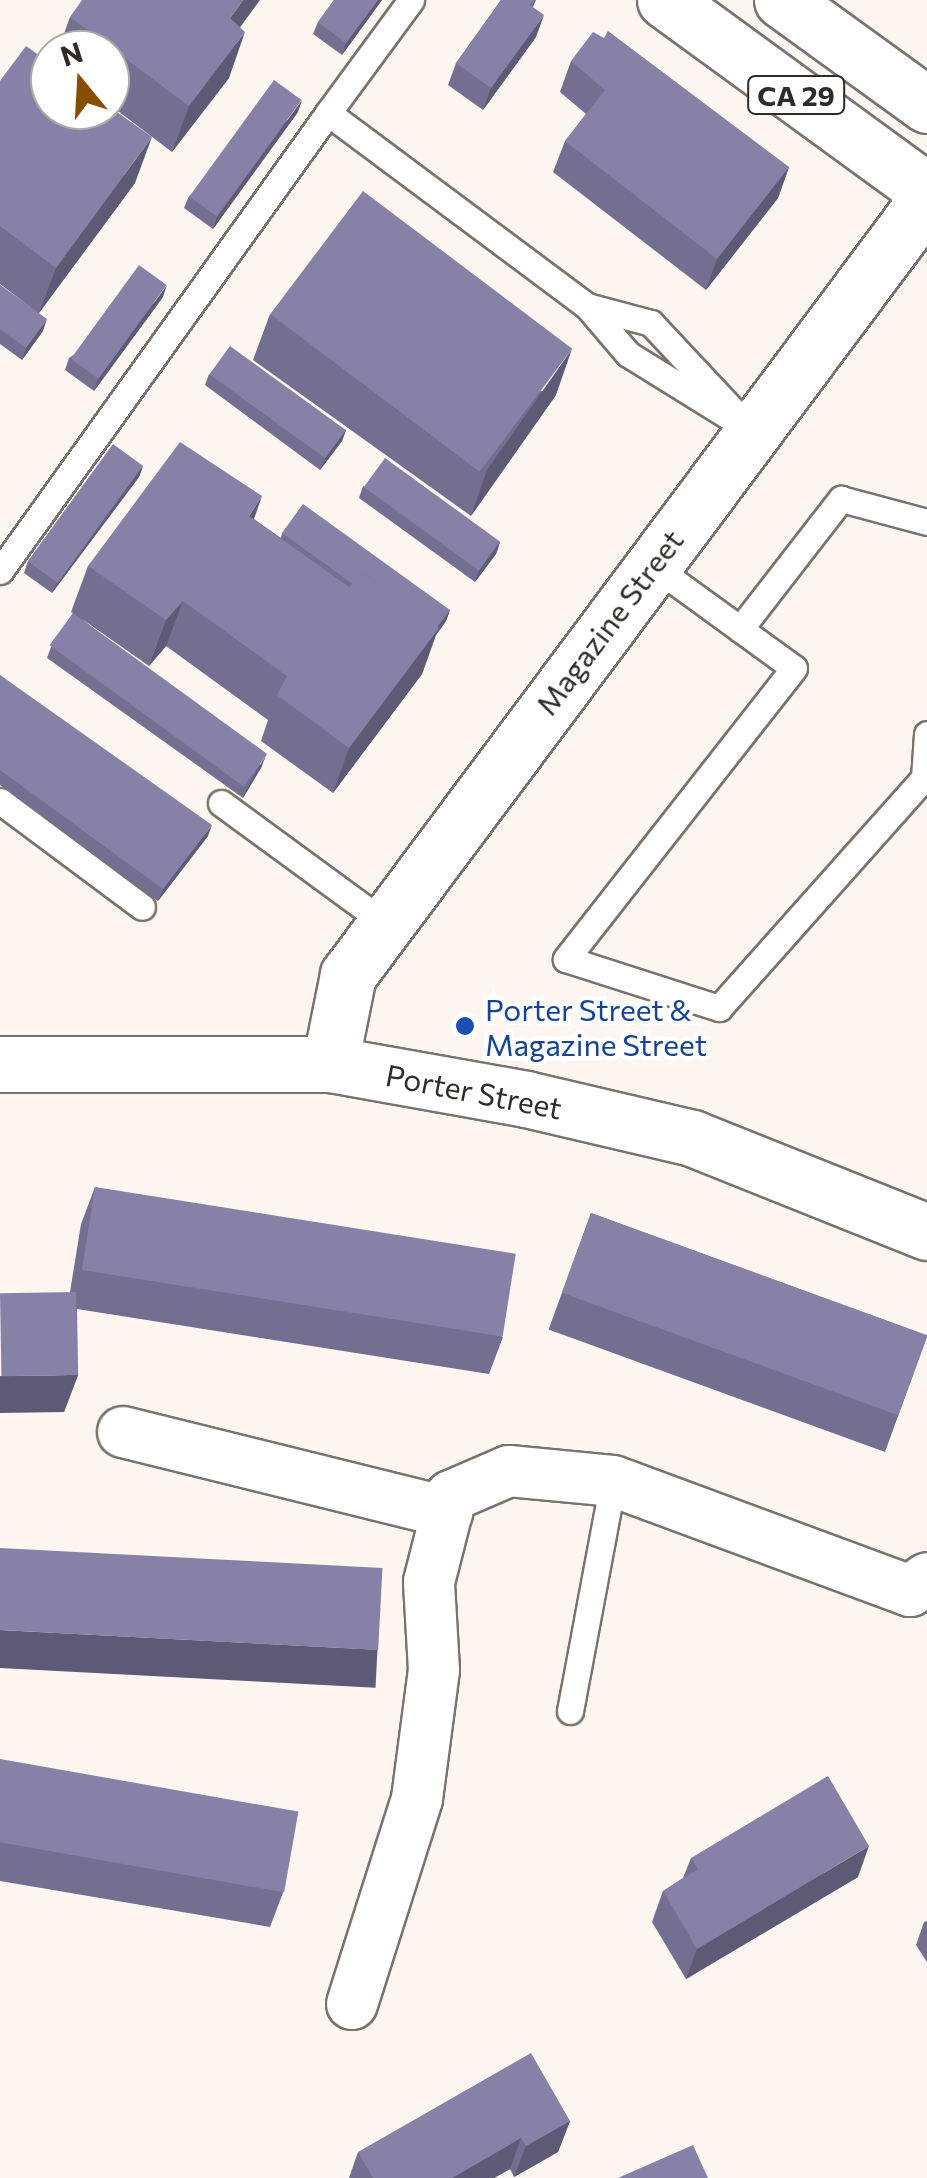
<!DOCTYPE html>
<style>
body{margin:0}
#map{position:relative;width:927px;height:2178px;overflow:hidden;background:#fcf5f0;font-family:Commissioner,sans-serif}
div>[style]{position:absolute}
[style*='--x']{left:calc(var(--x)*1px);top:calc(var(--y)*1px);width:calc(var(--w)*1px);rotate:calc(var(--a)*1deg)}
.roads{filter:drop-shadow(2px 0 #79726e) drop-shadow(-2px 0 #79726e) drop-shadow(0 2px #79726e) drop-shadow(0 -2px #79726e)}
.service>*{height:25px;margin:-12.5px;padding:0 12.5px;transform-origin:12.5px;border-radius:12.5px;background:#fff}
.minor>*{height:50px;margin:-25px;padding:0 25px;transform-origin:25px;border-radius:25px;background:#fff}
.tertiary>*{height:55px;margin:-27.5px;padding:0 27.5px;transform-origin:27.5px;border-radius:27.5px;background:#fff}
.primary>*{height:55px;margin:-27.5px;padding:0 27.5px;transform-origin:27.5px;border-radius:27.5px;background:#fff}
.wall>*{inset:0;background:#746f90;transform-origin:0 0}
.shaded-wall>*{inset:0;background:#5e5a75;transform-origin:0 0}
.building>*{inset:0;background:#8781a7;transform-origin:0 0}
.dots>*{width:28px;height:28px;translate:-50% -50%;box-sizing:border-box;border:5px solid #fff;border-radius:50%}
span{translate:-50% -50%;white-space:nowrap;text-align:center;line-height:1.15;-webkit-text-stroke:9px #fff;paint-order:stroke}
.shield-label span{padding:2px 8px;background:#fff;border:2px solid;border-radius:8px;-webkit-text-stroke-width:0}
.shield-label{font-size:28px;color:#2e2b29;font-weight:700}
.street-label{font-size:30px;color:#2e2b29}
.transit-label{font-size:30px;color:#164399}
.left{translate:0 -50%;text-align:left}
.north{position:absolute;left:30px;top:30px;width:100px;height:100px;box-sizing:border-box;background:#fff;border:2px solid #abaaa9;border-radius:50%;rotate:342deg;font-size:28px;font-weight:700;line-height:40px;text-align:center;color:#2e2b29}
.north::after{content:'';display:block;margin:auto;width:35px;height:45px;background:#864e00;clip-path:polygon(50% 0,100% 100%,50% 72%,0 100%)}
</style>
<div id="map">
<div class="roads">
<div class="service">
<i style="--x:411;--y:0;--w:140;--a:126.3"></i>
<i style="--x:328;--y:113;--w:323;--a:36.7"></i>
<i style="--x:587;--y:306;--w:63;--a:49.5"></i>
<i style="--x:628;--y:354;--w:146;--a:31.8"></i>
<i style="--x:752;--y:431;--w:148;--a:-133.1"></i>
<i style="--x:651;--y:323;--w:66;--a:-165.1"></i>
<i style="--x:652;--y:565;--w:175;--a:36"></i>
<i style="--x:794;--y:668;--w:370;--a:128.1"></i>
<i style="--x:566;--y:959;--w:161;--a:17.8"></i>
<i style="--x:719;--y:1008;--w:308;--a:-48.3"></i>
<i style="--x:924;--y:778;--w:44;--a:-86.1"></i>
<i style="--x:0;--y:571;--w:563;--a:-54.39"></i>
<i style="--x:740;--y:629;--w:165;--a:-52.2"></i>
<i style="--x:841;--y:499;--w:89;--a:15"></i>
<i style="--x:0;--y:801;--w:177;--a:36.7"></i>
<i style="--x:221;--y:803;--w:203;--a:36.2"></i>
<i style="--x:570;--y:1711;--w:234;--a:-79.4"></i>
</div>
<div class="minor">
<i style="--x:123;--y:1432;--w:334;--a:13.9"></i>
<i style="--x:352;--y:2004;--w:215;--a:-72.4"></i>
<i style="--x:417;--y:1799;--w:130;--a:-82.5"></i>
<i style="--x:434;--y:1670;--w:88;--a:-93.3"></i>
<i style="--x:429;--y:1582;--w:89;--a:-75.7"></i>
<i style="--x:451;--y:1496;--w:63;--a:-23.3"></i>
<i style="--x:509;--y:1471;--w:104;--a:5.5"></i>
<i style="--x:613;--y:1481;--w:317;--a:20.3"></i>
<i style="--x:910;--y:1591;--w:21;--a:-37"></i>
</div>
<div class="tertiary">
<i style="--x:0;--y:1064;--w:330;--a:0"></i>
<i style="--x:330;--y:1064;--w:199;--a:10.1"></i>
<i style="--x:526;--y:1099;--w:171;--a:13.2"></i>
<i style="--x:692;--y:1138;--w:253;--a:21.8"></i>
<i style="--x:330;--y:1064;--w:91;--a:-78.6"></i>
<i style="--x:348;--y:975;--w:968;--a:-53.27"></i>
</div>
<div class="primary">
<i style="--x:665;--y:0;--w:324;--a:36.1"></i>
<i style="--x:782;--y:0;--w:179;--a:35.9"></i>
</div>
</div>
<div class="wall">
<i style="clip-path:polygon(334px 0,382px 0,342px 55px,313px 34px,318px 22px)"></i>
<i style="clip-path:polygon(501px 0,536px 0,533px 7px,536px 37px,483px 110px,448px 85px,456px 63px)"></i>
<i style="clip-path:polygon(70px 17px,240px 27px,229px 78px,172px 152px,110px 105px,110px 50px,58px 50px)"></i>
<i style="clip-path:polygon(571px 61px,789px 167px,778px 198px,706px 290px,553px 172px,565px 141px,586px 114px,560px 92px)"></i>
<i style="clip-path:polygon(0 81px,135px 183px,39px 313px,43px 331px,22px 360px,0 344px,0 285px,33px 309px,0 284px)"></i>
<i style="clip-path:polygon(298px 112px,213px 229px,184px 208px,189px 196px)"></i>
<i style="clip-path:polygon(163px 297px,94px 391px,65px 370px,69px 358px)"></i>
<i style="clip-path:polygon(270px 314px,556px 395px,471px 516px,253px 360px)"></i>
<i style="clip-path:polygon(209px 374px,346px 430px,342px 441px,320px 470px,205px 385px)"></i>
<i style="clip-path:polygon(143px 466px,139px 477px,52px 593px,24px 573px,28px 561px)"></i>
<i style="clip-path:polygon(363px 486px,500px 542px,496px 554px,475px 582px,359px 498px)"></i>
<i style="clip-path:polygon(254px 519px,281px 538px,282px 533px,450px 610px,446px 621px,436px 635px,422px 674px,333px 793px,261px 741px,268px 720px,166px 646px,149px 666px,82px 619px,262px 766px,243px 798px,47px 658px,51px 647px,73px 613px,71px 612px,88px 566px)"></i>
<i style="clip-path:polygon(0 675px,208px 836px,158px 901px,0 785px)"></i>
<i style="clip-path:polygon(95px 1187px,503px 1337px,489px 1374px,77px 1309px,78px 1375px,64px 1412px,70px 1292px,81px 1224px)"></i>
<i style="left:591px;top:1213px;width:358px;height:124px;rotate:20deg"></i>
<i style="clip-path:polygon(0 1759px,284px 1890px,270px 1927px,0 1881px)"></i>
<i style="clip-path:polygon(691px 1858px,858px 1877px,686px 1979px,652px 1922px,663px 1891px,683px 1878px)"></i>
<i style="clip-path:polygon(927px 1921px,927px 1962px,916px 1945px,924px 1922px)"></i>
<i style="clip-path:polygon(570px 2121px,558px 2152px,514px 2177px,510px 2169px,494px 2178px,349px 2178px,358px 2152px)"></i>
</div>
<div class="shaded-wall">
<i style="clip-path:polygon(243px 0,260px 0,214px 63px,230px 18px)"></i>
<i style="clip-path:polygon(378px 0,382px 0,342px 55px,346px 43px)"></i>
<i style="clip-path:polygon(544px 15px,536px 37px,483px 110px,491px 88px)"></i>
<i style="clip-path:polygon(245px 32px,229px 78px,172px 152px,189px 106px)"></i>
<i style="clip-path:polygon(302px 100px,298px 112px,213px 229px,217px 217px)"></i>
<i style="clip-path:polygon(152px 137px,135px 183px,39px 313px,56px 268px)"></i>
<i style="clip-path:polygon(789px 167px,778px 198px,706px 290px,717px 259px)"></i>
<i style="clip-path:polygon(167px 285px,163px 297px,94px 391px,98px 379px)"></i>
<i style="clip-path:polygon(47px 319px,43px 331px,22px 360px,26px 348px)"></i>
<i style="clip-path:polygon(572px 349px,556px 395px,471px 516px,487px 470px)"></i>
<i style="clip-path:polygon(346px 430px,342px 441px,320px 470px,325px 458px)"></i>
<i style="clip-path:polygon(143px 466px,139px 477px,52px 593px,57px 581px)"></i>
<i style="clip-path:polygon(262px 496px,246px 542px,249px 516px)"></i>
<i style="clip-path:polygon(500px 542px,496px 554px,475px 582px,479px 571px)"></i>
<i style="clip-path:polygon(183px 601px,166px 646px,149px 666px,166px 620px)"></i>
<i style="clip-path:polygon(450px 610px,446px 621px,436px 635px,422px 674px,333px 793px,349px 748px)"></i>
<i style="clip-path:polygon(266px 755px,262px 766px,243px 798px,248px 786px)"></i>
<i style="clip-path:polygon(212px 825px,208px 836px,158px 901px,163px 889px)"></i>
<i style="clip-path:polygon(78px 1375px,64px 1412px,0 1413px,0 1376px)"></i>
<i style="left:0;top:1630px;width:378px;height:38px;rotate:3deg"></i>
<i style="clip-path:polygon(869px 1846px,858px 1877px,686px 1979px,697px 1949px)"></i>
<i style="clip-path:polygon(570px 2121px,558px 2152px,514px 2177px,526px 2146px)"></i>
<i style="clip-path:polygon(521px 2138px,510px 2169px,494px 2178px,452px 2178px)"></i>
</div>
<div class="building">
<i style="clip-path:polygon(82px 0,243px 0,230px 18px,245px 32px,189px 106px,70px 17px)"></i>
<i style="clip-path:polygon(334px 0,378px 0,346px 43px,318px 22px)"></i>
<i style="clip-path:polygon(501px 0,534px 0,530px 5px,544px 15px,491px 88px,456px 63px)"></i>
<i style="clip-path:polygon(608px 31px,789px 167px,717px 259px,565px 141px,605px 90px,571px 61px,593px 32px,604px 38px)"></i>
<i style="clip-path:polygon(26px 46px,50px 63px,50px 110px,110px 110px,110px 107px,152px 137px,56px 268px,0 226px,0 81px)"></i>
<i style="left:274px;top:80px;width:34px;height:144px;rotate:36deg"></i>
<i style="left:363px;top:191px;width:262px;height:154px;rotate:37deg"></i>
<i style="left:139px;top:265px;width:34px;height:116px;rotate:36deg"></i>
<i style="clip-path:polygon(0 285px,47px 319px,26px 348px,0 329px)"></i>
<i style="left:230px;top:346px;width:143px;height:35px;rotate:36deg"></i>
<i style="clip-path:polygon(180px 442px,262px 496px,249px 516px,349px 587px,364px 573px,439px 628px,349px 748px,277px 695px,287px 676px,183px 601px,166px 620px,88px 566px)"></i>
<i style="left:113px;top:444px;width:37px;height:145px;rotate:36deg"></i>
<i style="left:385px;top:458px;width:142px;height:36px;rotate:36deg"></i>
<i style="clip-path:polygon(303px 504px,450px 610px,437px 627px,364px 573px,353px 584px,282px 533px)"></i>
<i style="left:73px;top:613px;width:240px;height:40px;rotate:36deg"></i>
<i style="clip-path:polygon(0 675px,212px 825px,163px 889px,0 770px)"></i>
<i style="left:95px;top:1187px;width:426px;height:84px;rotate:9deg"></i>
<i style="left:591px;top:1213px;width:358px;height:85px;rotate:20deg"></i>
<i style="left:76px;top:1292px;width:83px;height:76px;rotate:89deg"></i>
<i style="left:0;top:1548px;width:383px;height:82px;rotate:3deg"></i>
<i style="left:0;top:1759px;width:303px;height:82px;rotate:10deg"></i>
<i style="clip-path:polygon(828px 1776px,869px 1846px,697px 1949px,663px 1891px,698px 1869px,691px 1858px)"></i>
<i style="clip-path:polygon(531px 2053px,570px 2121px,526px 2146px,521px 2138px,452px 2178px,373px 2178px,358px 2152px)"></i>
<i style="clip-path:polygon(693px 2145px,708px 2178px,618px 2178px)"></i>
</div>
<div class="dots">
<i style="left:465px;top:1026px;background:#1a4fb4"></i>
</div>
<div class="shield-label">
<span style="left:796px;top:95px">CA 29</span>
</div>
<div class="street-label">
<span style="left:609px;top:622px;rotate:-53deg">Magazine Street</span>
<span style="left:474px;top:1091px;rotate:11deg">Porter Street</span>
</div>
<div class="transit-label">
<span class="left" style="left:485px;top:1026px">Porter Street &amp;<br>Magazine Street</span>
</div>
<div class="north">N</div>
</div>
